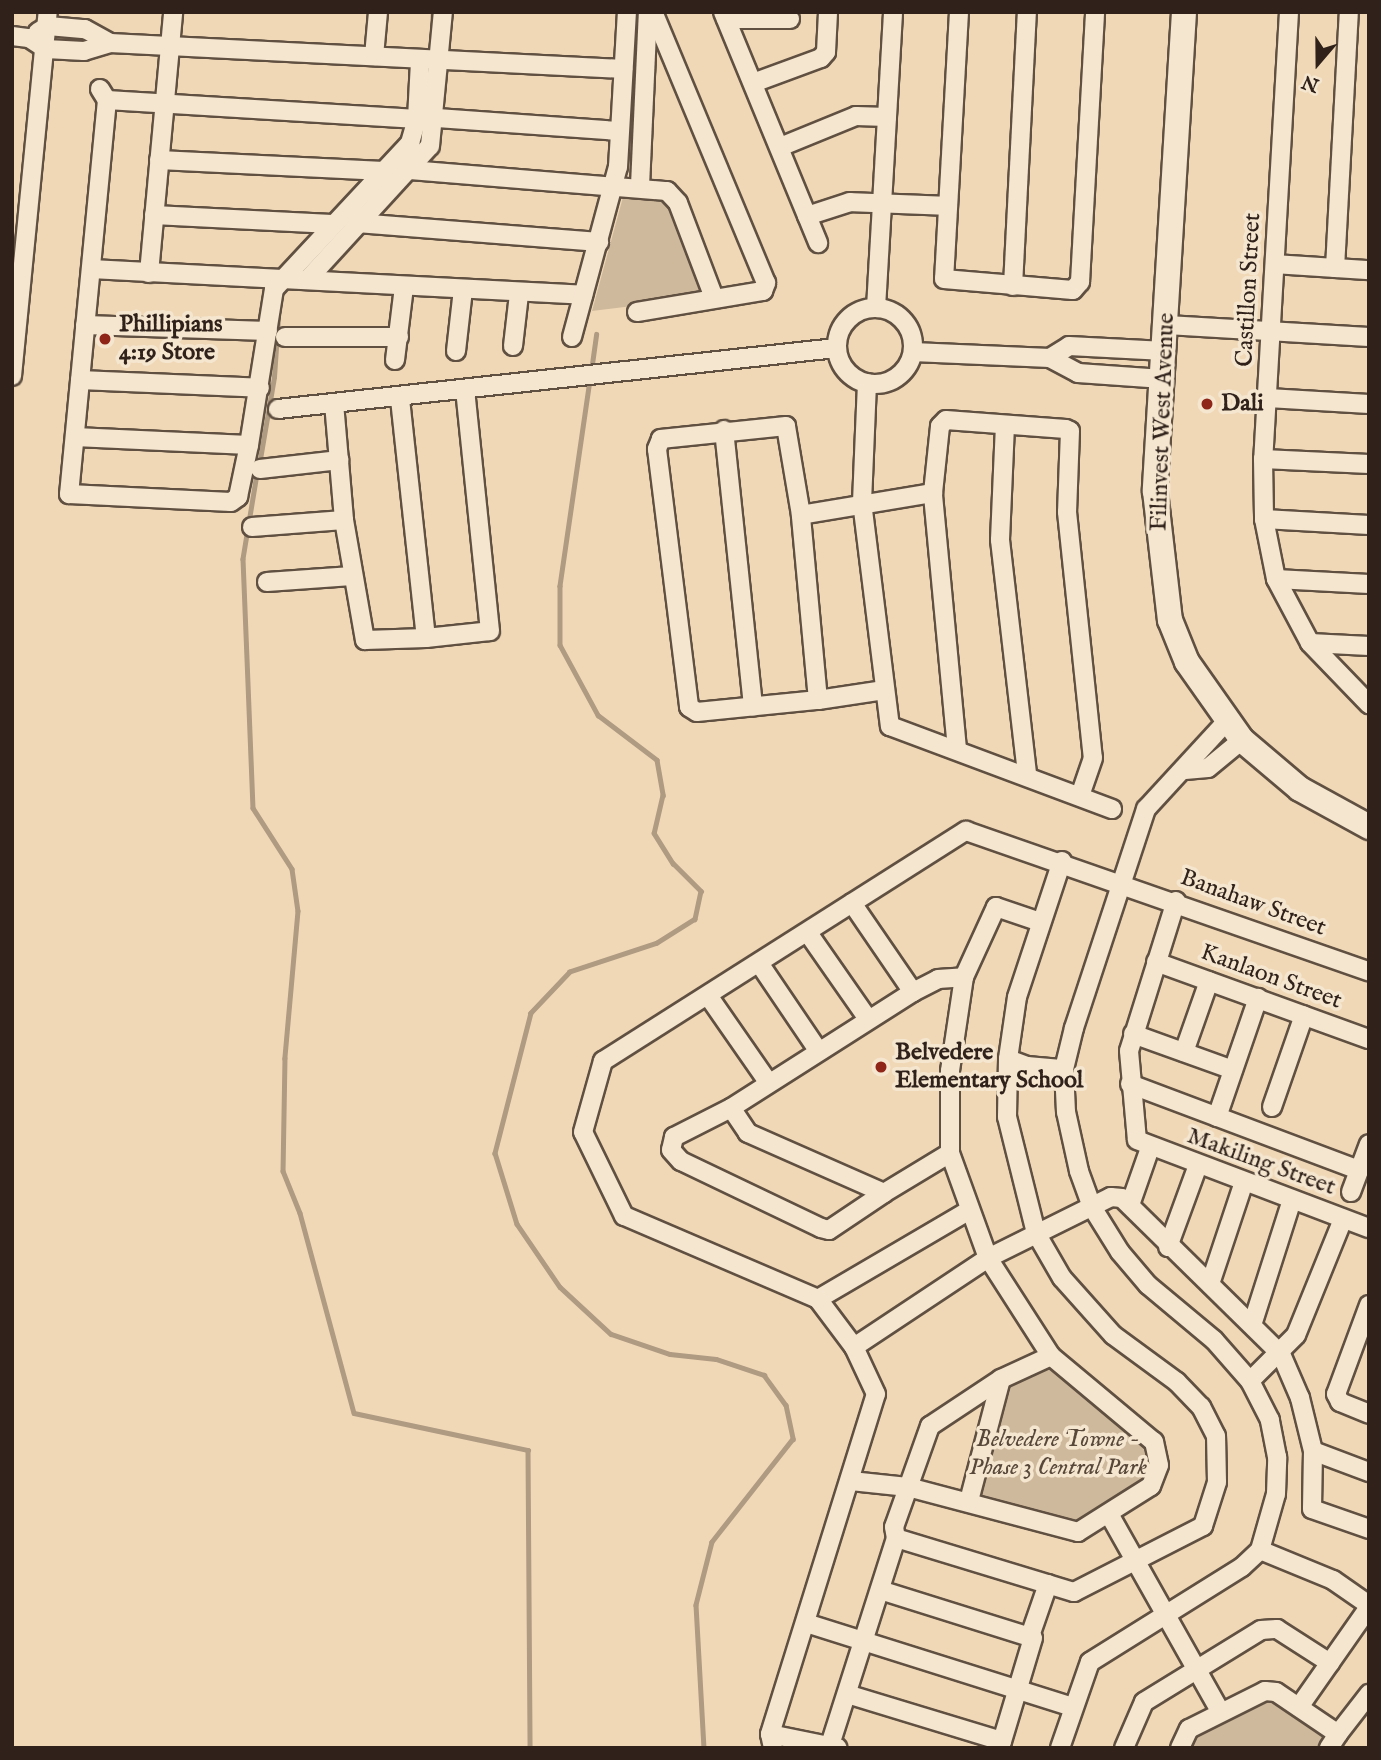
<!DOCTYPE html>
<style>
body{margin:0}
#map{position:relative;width:1381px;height:1760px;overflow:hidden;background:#f0d8b7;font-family:"IM FELL English",serif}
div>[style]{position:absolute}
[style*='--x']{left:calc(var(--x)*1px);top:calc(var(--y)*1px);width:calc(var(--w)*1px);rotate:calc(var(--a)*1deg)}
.green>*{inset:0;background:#cfb99c}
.stream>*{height:4.5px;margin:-2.25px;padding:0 2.25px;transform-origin:2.25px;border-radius:2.25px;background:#af9a82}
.roads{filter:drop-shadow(2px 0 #605041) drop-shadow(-2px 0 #605041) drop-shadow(0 2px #605041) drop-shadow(0 -2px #605041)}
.street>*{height:18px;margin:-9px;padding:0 9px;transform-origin:9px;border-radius:9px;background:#f5e6d0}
.street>.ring{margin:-9px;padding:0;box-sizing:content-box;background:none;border:18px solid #f5e6d0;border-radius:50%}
.secondary>*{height:24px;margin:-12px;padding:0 12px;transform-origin:12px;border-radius:12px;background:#f5e6d0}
.dots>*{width:19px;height:19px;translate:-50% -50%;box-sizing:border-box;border:4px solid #f5e6d0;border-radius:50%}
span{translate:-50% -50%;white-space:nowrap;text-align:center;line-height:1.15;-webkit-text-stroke:7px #f5e6d0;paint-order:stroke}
.street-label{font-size:24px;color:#30221a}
.poi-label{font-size:24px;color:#30221a;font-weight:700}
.left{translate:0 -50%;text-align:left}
.park-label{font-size:24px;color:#58483a;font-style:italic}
.frame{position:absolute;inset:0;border:14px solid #30221a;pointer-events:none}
.north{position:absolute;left:1283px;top:28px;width:70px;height:70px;-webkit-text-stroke:5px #f5e6d0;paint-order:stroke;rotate:200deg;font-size:19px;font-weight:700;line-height:28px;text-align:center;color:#30221a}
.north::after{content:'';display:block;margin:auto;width:24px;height:32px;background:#30221a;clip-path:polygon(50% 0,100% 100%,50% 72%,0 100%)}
</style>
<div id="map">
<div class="green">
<i style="clip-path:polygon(653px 196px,671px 208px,706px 297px,592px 311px,623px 197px)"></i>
<i style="clip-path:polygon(1051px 1356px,1147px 1432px,1158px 1475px,1078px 1532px,972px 1502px,1001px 1379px)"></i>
<i style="clip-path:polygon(1275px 1696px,1332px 1735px,1325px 1748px,1185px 1748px,1188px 1740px,1264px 1697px)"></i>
</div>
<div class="stream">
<i style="--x:431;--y:46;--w:34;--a:-87"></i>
<i style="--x:306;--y:267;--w:26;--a:-47"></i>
<i style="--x:591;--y:371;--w:37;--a:-82"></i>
<i style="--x:590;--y:380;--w:208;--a:98.3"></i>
<i style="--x:560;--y:586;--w:59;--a:90"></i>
<i style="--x:560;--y:645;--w:80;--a:61.5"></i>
<i style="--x:598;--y:715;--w:74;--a:37.3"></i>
<i style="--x:657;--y:760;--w:36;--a:80"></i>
<i style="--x:663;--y:795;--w:39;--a:103"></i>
<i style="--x:654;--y:833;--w:36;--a:58"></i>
<i style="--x:673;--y:863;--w:40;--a:45"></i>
<i style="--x:701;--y:891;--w:29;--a:102"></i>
<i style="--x:695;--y:919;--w:45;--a:147.7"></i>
<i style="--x:657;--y:943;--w:92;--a:161.6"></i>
<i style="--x:570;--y:972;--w:57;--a:133.6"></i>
<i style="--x:531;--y:1013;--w:145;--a:104.4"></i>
<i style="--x:495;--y:1153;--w:74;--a:72.8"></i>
<i style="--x:517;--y:1224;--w:76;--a:55.7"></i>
<i style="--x:560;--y:1287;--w:69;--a:42.7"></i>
<i style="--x:611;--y:1334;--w:62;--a:18.7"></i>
<i style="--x:670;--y:1354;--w:46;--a:6.2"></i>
<i style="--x:716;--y:1359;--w:51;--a:18.4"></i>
<i style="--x:764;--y:1375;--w:37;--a:54"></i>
<i style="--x:786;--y:1405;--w:35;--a:78"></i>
<i style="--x:793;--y:1439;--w:131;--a:128.2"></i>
<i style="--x:712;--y:1542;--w:65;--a:104.3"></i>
<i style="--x:696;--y:1605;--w:143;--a:86.8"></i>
<i style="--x:259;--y:465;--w:89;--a:-80.3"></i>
<i style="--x:274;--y:377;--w:59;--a:-86.1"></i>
<i style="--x:257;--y:474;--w:86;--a:99.4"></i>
<i style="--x:243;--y:559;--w:249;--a:87.7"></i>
<i style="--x:253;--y:808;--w:72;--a:57.4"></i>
<i style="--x:292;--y:869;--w:42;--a:81.9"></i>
<i style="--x:298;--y:911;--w:148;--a:95.1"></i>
<i style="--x:285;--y:1058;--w:113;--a:91"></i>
<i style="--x:283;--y:1171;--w:45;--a:68"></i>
<i style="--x:300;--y:1213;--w:207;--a:74.9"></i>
<i style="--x:354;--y:1413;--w:178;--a:12"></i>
<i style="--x:528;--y:1450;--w:298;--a:89.6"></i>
</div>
<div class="roads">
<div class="street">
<i style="--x:723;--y:12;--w:250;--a:67.6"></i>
<i style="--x:959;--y:12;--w:267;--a:93.2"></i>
<i style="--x:944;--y:279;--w:129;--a:4.9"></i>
<i style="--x:1073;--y:290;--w:11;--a:-49"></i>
<i style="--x:1080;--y:282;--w:270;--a:-86.8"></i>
<i style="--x:1289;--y:12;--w:448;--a:93.3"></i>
<i style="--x:1263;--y:459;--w:60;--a:89"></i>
<i style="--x:1264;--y:519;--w:61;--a:78.7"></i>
<i style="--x:1276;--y:579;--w:72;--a:62"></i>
<i style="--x:1310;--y:643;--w:85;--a:46"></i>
<i style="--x:726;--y:19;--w:64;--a:0"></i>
<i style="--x:38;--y:32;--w:12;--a:-31"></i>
<i style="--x:48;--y:26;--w:37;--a:5"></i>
<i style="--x:85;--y:29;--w:29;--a:29"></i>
<i style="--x:12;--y:36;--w:17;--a:7"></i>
<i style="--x:29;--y:38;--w:20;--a:33"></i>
<i style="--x:46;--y:49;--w:38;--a:3"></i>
<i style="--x:84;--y:51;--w:27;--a:-17"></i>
<i style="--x:110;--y:43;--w:514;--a:2.9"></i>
<i style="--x:374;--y:56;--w:44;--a:-84.8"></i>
<i style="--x:753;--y:83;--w:72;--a:-20.2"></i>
<i style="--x:821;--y:58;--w:8;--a:-50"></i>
<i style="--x:826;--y:52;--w:40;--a:-87.1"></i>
<i style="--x:100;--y:89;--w:13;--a:58"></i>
<i style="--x:107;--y:100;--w:396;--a:95.5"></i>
<i style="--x:69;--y:494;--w:162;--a:2.8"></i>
<i style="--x:231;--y:502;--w:9;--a:-36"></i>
<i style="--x:238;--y:497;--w:53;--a:-78.1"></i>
<i style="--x:249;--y:445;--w:158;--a:-80.9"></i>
<i style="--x:274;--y:289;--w:200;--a:-47"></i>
<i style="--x:410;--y:143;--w:25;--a:-74"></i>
<i style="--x:417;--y:119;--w:58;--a:-87"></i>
<i style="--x:107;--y:100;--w:311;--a:3.5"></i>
<i style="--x:437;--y:118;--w:182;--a:4.1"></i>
<i style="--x:780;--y:147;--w:82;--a:-22.2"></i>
<i style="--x:856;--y:116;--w:31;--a:2"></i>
<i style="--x:159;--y:160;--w:225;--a:2.8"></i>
<i style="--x:410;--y:170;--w:258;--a:4.7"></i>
<i style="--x:667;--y:191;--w:16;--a:47"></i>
<i style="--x:678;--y:203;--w:102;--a:69.2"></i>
<i style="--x:640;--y:186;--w:174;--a:-87.4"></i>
<i style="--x:154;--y:215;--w:178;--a:2.9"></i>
<i style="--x:807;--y:216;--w:45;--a:-18"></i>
<i style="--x:850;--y:202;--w:98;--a:2.3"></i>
<i style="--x:357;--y:223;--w:243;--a:4.5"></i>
<i style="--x:1275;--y:264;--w:94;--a:3.7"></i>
<i style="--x:1335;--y:268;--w:256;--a:-86.9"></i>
<i style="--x:91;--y:269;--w:493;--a:3"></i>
<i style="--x:149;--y:273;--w:262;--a:-84.7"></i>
<i style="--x:308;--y:279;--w:180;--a:-47.5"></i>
<i style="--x:430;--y:146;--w:135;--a:-84.5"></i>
<i style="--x:1013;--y:286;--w:274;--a:-87.1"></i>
<i style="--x:876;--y:308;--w:296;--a:-86.7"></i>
<i class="ring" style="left:837px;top:308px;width:58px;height:58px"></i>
<i style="--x:637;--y:312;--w:128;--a:-9.5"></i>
<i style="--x:763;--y:291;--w:9;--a:-69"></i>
<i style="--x:766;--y:283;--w:294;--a:-112.6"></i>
<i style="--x:85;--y:325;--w:183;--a:1.9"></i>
<i style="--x:1167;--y:325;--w:202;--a:3.4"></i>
<i style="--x:285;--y:337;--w:114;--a:0"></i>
<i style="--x:572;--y:337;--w:176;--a:-74.9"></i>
<i style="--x:618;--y:167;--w:155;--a:-86.7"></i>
<i style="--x:513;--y:346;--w:52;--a:-83.4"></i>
<i style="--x:456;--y:351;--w:61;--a:-83.5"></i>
<i style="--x:913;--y:352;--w:137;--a:2.5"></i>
<i style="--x:1050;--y:358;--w:32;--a:28"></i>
<i style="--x:1078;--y:373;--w:85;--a:4"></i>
<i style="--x:1050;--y:358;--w:22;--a:-32"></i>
<i style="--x:1069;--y:346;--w:96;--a:3"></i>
<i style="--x:395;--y:360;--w:74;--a:-83"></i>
<i style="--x:12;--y:376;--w:366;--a:-84.4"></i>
<i style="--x:80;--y:380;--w:180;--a:2.5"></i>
<i style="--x:867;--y:383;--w:119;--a:92.4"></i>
<i style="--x:862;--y:502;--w:226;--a:82.9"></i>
<i style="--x:890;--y:726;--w:237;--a:20.5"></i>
<i style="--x:1268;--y:398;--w:101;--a:3.4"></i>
<i style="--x:400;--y:399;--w:240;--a:83.8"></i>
<i style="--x:334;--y:403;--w:117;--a:85.1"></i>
<i style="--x:344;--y:520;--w:122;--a:80.1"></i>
<i style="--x:365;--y:640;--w:61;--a:-1.9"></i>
<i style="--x:426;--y:638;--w:64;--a:-6.2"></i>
<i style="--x:490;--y:631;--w:241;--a:-95.9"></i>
<i style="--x:278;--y:409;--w:561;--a:-6.24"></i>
<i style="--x:1005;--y:425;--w:115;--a:92.5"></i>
<i style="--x:1000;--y:540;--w:236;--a:83.4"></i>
<i style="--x:724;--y:430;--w:278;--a:84"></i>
<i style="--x:75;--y:437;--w:174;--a:2.6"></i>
<i style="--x:1263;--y:459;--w:106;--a:2.7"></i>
<i style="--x:260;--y:469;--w:80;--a:-6.5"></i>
<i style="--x:801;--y:515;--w:134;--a:-9.5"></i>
<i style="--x:1264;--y:519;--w:105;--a:3.3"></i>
<i style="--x:252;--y:527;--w:92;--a:-4.4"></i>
<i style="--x:1276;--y:579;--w:93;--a:3.1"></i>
<i style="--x:267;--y:582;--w:85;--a:-4"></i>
<i style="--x:1310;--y:643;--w:59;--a:2.9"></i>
<i style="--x:818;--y:700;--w:186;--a:-95.3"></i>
<i style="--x:801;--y:515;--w:90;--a:-99.6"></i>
<i style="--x:786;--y:426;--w:126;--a:174.1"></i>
<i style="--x:661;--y:439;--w:11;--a:112"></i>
<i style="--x:657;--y:449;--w:260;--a:82.9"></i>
<i style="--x:689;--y:707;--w:9;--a:32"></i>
<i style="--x:697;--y:712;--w:122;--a:-5.7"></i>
<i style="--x:818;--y:700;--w:67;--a:-8.6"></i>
<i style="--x:957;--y:749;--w:257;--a:-95.4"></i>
<i style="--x:933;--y:493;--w:67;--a:-84"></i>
<i style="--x:940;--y:426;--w:8;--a:-45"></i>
<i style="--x:946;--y:420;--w:120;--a:4.3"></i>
<i style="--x:1066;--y:429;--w:4;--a:27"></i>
<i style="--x:1070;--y:431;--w:81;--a:92.1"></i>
<i style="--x:1067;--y:512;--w:247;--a:84"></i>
<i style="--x:1093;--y:758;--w:39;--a:109"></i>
<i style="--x:1185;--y:770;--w:23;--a:-5"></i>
<i style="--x:1208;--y:768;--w:44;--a:-39.5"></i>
<i style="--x:1062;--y:861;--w:143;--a:108.3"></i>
<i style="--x:1017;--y:997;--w:63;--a:98.3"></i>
<i style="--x:1008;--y:1059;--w:20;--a:20"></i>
<i style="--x:1027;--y:1066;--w:37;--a:5"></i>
<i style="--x:1176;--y:901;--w:157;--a:107.4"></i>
<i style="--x:1129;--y:1051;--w:89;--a:84.9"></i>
<i style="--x:1137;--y:1140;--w:248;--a:20.8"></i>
<i style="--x:852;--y:903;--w:108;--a:55.6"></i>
<i style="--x:808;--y:933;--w:105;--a:55.1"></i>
<i style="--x:1156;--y:962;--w:226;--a:19.9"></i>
<i style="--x:759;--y:963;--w:105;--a:55.9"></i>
<i style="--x:964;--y:977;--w:77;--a:-65.4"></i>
<i style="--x:996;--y:907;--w:46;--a:18.8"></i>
<i style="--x:709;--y:997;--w:103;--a:55.2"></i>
<i style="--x:1133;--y:1034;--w:106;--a:19.8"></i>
<i style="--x:1184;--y:1052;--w:75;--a:-70.6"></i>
<i style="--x:1130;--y:1084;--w:245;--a:20.6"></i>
<i style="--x:1272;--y:1107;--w:97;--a:-70.8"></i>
<i style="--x:731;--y:1108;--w:64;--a:153"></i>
<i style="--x:674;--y:1137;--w:13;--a:103"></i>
<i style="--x:671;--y:1150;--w:15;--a:48"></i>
<i style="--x:681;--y:1161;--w:155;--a:25.6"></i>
<i style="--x:821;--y:1228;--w:8;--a:14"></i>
<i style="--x:829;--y:1230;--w:66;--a:-33.9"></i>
<i style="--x:1217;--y:1117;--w:126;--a:-71"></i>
<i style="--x:950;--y:1153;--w:77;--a:148.8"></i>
<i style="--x:884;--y:1193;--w:149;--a:-156.2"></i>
<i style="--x:748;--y:1133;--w:30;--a:-124"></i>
<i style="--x:731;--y:1108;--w:216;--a:-32.5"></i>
<i style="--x:913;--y:992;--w:28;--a:-27"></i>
<i style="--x:938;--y:979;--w:26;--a:-4"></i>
<i style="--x:964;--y:977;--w:95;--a:98.5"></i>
<i style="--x:950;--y:1071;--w:82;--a:90"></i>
<i style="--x:950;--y:1153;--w:112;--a:70.1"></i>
<i style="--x:988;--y:1258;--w:117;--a:57.3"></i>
<i style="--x:1351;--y:1192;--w:51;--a:-69.4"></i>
<i style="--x:1130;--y:1205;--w:60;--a:-70.7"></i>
<i style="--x:1168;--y:1247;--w:87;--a:-69.9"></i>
<i style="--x:1210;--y:1284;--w:108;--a:-71.6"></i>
<i style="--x:818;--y:1299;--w:174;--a:-30.4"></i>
<i style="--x:1369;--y:1305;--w:95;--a:110.3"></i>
<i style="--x:1336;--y:1394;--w:9;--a:63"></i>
<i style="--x:1340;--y:1402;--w:31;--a:22"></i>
<i style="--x:1253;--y:1322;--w:128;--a:-72.3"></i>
<i style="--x:854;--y:1347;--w:161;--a:-33.6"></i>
<i style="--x:988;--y:1258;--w:137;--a:-26.4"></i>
<i style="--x:1111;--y:1197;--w:11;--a:5"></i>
<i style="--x:1122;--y:1198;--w:223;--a:44.5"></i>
<i style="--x:1281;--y:1354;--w:48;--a:66.6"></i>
<i style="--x:1300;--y:1398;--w:55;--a:76.2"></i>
<i style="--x:1313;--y:1451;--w:58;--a:91"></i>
<i style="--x:1312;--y:1509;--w:60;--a:19.3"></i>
<i style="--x:1001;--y:1379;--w:85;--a:146.5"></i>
<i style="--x:930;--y:1426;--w:107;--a:109.6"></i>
<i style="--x:894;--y:1527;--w:11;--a:80"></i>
<i style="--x:896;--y:1538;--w:186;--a:16.9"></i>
<i style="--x:1074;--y:1592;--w:145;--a:-27.1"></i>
<i style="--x:1203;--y:1526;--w:46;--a:-72.3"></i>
<i style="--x:1217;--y:1482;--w:46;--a:-91.2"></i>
<i style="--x:1216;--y:1436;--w:33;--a:-117"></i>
<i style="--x:1201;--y:1407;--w:35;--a:-134"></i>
<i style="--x:1177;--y:1382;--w:79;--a:-143.7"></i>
<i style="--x:1113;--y:1335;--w:76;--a:-131.8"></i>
<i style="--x:1062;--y:1278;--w:52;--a:-120"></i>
<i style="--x:1036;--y:1233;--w:120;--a:-104"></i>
<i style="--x:1007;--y:1117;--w:58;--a:-89"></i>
<i style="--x:1250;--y:1381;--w:65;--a:-45"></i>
<i style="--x:1296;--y:1335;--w:125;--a:-67.9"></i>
<i style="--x:1313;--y:1451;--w:60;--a:20.6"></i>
<i style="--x:851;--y:1481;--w:57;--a:6"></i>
<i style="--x:908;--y:1487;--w:176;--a:14.8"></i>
<i style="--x:1078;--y:1532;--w:86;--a:-32.2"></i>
<i style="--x:1151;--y:1486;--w:22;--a:-69"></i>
<i style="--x:1159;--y:1465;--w:24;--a:-102"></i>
<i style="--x:1154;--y:1442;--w:134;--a:-140.1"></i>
<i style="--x:1051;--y:1356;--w:55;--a:155.3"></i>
<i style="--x:1001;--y:1379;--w:126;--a:104.7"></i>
<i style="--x:1109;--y:1514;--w:226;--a:60.6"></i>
<i style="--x:1260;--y:1550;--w:79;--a:22.3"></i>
<i style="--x:1333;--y:1580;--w:44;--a:34.8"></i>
<i style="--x:880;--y:1590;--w:160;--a:17.4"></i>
<i style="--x:1033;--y:1638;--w:115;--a:106.7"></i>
<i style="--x:806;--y:1623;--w:280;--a:17.5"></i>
<i style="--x:1030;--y:1636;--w:55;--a:-70.9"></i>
<i style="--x:847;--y:1694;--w:162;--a:16.9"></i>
<i style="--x:1299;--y:1707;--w:122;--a:-55"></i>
<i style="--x:770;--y:1734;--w:69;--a:11.6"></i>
<i style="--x:1338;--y:1734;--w:51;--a:-52.2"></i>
<i style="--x:830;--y:1745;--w:217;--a:-72.3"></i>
<i style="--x:773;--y:1748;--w:14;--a:-102"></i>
<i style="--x:770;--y:1734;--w:356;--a:-72.7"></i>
<i style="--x:876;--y:1394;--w:52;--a:-115.1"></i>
<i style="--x:854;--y:1347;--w:60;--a:-126.9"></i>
<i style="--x:818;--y:1299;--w:211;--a:-156.8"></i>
<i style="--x:624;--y:1216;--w:93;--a:-116"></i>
<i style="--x:583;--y:1132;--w:74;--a:-74.3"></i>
<i style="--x:603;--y:1061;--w:430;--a:-32.4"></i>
<i style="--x:966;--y:831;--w:427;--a:19.2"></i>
<i style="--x:1060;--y:1748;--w:91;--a:-70.8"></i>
<i style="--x:1090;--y:1662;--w:179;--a:-32"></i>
<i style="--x:1242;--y:1567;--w:25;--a:-43"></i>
<i style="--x:1260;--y:1550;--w:58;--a:-74.1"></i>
<i style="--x:1276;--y:1494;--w:37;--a:-88"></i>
<i style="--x:1277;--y:1457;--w:38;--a:-101"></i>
<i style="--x:1270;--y:1420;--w:44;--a:-117.1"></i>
<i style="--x:1250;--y:1381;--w:55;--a:-131.3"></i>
<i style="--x:1214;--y:1340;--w:86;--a:-140.2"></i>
<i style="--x:1148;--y:1285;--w:43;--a:-130.3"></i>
<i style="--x:1120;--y:1252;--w:53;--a:-121.9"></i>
<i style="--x:1092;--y:1207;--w:38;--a:-110"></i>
<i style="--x:1079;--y:1171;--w:60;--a:-102.4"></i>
<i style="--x:1066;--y:1112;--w:43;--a:-92.7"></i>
<i style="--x:1064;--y:1069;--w:42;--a:-76.3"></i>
<i style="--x:1074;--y:1028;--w:231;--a:-71.8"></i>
<i style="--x:1146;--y:809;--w:118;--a:-47.4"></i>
<i style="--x:1124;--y:1748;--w:50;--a:-66.5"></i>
<i style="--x:1144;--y:1702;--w:137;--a:-31.6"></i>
<i style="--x:1261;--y:1630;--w:16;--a:-4"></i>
<i style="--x:1277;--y:1629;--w:63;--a:32.7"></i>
<i style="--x:1180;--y:1748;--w:21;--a:-65"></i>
<i style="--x:1189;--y:1729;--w:85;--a:-26.6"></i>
<i style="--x:1265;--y:1691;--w:11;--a:5"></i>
<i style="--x:1276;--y:1692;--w:75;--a:34.1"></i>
<i style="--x:1338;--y:1734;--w:17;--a:123"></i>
</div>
<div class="secondary">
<i style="--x:1184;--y:12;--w:480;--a:93.5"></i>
<i style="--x:1155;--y:491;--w:130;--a:83.4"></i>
<i style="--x:1170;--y:620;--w:45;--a:68"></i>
<i style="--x:1187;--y:662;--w:95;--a:54.8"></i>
<i style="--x:1242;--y:740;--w:76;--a:40.2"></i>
<i style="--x:1300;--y:789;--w:79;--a:28.8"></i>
</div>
</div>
<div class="dots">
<i style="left:105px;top:339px;background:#8f2418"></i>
<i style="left:1207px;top:404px;background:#8f2418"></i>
<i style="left:881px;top:1067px;background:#8f2418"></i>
</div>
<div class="street-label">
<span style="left:1249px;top:290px;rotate:-87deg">Castillon Street</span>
<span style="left:1163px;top:422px;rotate:-88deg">Filinvest West Avenue</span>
<span style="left:1253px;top:903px;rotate:20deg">Banahaw Street</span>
<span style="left:1271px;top:977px;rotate:20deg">Kanlaon Street</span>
<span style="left:1261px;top:1162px;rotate:20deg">Makiling Street</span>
</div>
<div class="poi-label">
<span class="left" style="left:119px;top:339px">Phillipians<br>4:19 Store</span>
<span class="left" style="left:1221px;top:404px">Dali</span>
<span class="left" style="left:895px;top:1067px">Belvedere<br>Elementary School</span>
</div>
<div class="park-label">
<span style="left:1058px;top:1454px">Belvedere Towne -<br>Phase 3 Central Park</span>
</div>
<div class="frame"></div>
<div class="north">N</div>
</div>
